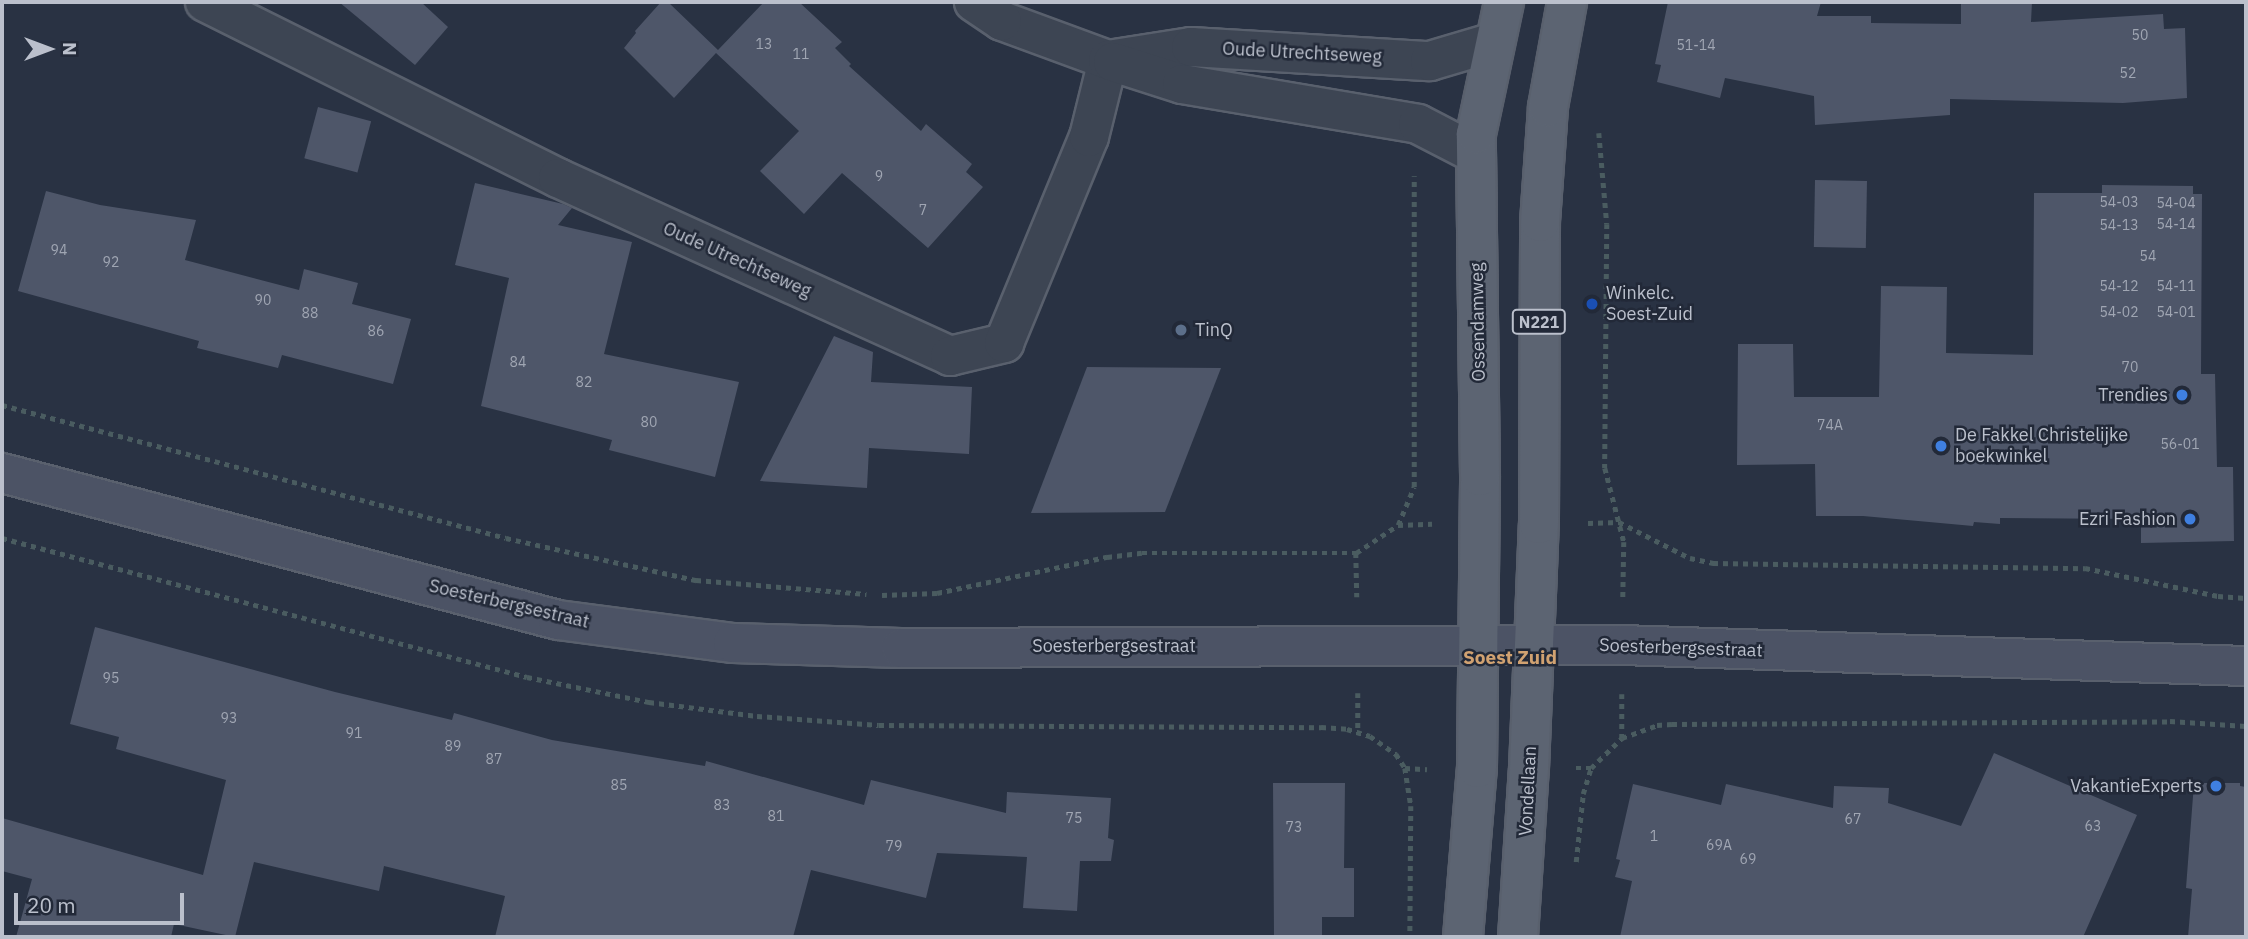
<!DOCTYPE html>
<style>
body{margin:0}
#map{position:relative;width:2248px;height:939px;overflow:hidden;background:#293243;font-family:"IBM Plex Sans",sans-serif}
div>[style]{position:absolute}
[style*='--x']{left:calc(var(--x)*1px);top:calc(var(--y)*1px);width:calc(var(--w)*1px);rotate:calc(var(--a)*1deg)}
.building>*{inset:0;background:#4e5669;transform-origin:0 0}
.path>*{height:4.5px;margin-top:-2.25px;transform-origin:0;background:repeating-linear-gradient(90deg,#4a5c60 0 5px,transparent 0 10px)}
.roads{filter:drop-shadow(2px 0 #59606d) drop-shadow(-2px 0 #59606d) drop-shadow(0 2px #59606d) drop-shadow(0 -2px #59606d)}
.street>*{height:38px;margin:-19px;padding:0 19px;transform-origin:19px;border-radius:19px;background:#3d4553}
.secondary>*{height:38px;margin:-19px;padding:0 19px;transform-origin:19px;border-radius:19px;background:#4c5365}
.primary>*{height:38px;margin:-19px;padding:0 19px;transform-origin:19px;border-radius:19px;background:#5c6472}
.dots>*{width:19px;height:19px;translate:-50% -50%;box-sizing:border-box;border:4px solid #222938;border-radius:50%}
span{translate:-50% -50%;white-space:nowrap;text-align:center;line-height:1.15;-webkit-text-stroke:5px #222938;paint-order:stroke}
.number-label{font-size:14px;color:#a0a6b3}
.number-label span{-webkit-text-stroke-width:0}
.shield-label span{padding:2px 5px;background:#222938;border:2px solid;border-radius:5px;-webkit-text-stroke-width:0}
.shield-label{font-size:16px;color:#bbc0cc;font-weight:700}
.street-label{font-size:18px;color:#bbc0cc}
.poi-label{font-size:18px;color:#bbc0cc}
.left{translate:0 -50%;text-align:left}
.right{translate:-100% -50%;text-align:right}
.neighbourhood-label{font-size:19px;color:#d1a271;font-weight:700}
.frame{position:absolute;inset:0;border:4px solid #bbc0cc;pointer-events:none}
.north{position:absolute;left:14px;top:14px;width:70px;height:70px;-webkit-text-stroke:5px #222938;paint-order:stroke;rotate:90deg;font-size:19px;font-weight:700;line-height:28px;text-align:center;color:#bbc0cc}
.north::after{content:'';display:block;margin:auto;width:24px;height:32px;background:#bbc0cc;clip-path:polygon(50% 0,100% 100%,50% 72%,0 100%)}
.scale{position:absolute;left:14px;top:893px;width:170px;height:32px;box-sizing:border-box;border:4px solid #bbc0cc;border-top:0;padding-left:9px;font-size:21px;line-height:24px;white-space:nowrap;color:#bbc0cc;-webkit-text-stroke:5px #222938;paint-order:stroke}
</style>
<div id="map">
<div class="building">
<i style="clip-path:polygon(339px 2px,421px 2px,448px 27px,415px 65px)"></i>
<i style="clip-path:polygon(661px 2px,668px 2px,718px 50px,764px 2px,799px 2px,842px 42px,835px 48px,851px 64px,849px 66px,921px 131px,926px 124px,972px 164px,966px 172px,983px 187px,928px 248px,842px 173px,804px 214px,760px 171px,799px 131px,716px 53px,674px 98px,624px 48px,636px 33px,635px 31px)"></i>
<i style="clip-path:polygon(1668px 2px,1821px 2px,1817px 16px,1871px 16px,1871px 23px,1961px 24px,1961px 2px,2032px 2px,2031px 22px,2163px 14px,2164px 29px,2185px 28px,2187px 98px,2123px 103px,1950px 99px,1950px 115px,1815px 125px,1814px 96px,1725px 78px,1720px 98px,1657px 82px,1661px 65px,1655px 64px)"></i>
<i style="left:318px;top:107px;width:55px;height:53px;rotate:15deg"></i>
<i style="left:1815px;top:180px;width:52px;height:67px;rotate:1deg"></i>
<i style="clip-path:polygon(475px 183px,563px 204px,572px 208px,558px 225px,632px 242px,604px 354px,739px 382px,715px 477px,609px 450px,612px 440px,481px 406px,509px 278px,455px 265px)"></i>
<i style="clip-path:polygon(2102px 185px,2193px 186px,2193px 194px,2202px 194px,2201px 374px,2215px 374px,2217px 467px,2233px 467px,2234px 541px,2141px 543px,2141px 519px,2000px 518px,2000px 524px,1974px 522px,1973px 526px,1863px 516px,1816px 516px,1815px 464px,1737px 465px,1738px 344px,1793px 344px,1794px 397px,1879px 397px,1881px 286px,1947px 287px,1946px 353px,2033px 355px,2034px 193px,2102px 193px)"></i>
<i style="clip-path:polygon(46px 191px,100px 205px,196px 220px,185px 260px,299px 290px,304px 269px,358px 283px,352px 304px,411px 319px,393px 384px,282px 355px,278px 368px,197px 348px,199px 341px,18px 291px)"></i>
<i style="clip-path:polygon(834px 336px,873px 352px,871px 382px,972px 387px,969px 454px,869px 448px,867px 488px,760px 481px)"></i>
<i style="clip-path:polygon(1087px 367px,1221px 368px,1165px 512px,1031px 513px)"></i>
<i style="clip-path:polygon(95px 627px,335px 692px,452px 720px,454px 713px,552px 740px,705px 766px,706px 761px,864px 805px,871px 780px,1006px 813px,1007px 792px,1111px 798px,1108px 838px,1114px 840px,1111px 861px,1080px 861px,1077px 911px,1023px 908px,1027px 857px,937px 853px,926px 898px,811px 870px,793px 937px,495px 937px,505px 896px,384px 866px,379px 891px,254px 862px,235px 937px,174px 924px,171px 937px,16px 937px,32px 879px,2px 871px,2px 818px,203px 875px,226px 780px,116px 749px,119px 737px,70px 724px)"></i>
<i style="clip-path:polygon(1994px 753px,2137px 815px,2083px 937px,1620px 937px,1632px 881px,1615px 877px,1620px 860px,1616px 859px,1633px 784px,1721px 805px,1726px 784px,1833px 808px,1834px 786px,1889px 788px,1888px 803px,1961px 826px)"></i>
<i style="clip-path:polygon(1273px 783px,1345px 783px,1344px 868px,1354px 868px,1354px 917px,1322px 917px,1322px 937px,1274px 937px)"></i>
<i style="clip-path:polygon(2194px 783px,2240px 783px,2240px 786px,2246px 787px,2246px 937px,2188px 937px,2192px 889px,2186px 888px)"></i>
</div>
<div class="path">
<i style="--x:1599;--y:133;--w:91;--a:85"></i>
<i style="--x:1607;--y:224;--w:244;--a:90.5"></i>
<i style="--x:1605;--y:468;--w:76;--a:75.6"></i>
<i style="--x:1624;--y:542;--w:55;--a:91"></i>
<i style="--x:2;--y:405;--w:521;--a:14.78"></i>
<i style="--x:506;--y:538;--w:195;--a:12.5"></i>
<i style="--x:696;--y:580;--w:171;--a:4.7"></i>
<i style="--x:1588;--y:523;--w:31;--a:-2"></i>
<i style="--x:1619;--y:522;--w:80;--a:26.9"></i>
<i style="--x:1690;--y:558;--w:24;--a:12"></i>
<i style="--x:1713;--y:563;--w:372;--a:0.8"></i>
<i style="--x:2085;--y:568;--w:136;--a:11.9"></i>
<i style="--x:2218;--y:596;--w:28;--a:4"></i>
<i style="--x:1398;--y:525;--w:34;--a:-2"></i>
<i style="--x:2;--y:538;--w:543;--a:14.83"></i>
<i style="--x:527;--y:677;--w:125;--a:11.6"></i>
<i style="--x:649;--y:702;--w:109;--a:7.4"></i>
<i style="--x:757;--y:716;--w:122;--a:4.2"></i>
<i style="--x:879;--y:725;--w:442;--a:0.3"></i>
<i style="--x:1321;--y:727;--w:26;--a:4"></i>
<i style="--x:1347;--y:729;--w:24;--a:17"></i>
<i style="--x:1370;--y:736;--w:32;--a:35"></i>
<i style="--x:1396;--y:754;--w:17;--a:57"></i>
<i style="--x:1405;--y:768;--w:22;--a:3"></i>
<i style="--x:1356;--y:553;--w:44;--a:88.7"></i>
<i style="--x:882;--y:595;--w:55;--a:-2.1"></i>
<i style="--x:937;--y:593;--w:174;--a:-12"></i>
<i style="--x:1107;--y:557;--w:35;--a:-7"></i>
<i style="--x:1142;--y:553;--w:214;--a:0"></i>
<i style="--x:1356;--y:553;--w:50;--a:-33.7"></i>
<i style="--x:1398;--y:525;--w:41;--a:-67.2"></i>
<i style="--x:1414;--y:487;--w:311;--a:-90"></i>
<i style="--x:1358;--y:693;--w:38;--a:90"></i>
<i style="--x:1622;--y:694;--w:44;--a:90"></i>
<i style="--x:1405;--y:768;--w:38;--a:81"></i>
<i style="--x:1411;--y:806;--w:129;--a:90.4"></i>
<i style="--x:1576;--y:768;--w:15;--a:0"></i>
<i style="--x:1591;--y:768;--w:43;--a:-44.1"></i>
<i style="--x:1622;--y:738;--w:37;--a:-20"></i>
<i style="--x:1657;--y:725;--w:15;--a:-4"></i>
<i style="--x:1672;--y:724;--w:498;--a:-0.3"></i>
<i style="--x:2170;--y:721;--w:76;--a:3.8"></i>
<i style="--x:1576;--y:862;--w:68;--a:-84.1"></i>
<i style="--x:1583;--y:794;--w:27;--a:-73"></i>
</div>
<div class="roads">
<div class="street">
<i style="--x:205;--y:2;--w:394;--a:26.5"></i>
<i style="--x:558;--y:178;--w:431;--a:24.4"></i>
<i style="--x:950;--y:356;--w:56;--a:-13.5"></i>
<i style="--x:1004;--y:343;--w:223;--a:-67.6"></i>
<i style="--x:1089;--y:137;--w:79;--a:-76.1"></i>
<i style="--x:1108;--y:60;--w:113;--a:-159.8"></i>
<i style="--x:1002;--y:21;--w:34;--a:-146"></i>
<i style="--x:1108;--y:60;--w:84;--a:-8.9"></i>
<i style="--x:1191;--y:47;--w:239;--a:3.4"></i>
<i style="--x:1430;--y:61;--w:67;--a:-16.5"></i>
<i style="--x:1113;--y:62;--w:72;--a:17.7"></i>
<i style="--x:1182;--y:84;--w:239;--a:9.6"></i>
<i style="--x:1418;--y:124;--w:65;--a:27.3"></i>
</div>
<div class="secondary">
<i style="--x:2;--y:473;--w:575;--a:14.81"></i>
<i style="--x:558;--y:620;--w:177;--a:7.5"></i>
<i style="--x:733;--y:643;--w:168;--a:1.7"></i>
<i style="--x:901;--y:648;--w:721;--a:-0.24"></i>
<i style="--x:1622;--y:645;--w:624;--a:1.93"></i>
</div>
<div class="primary">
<i style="--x:1463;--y:937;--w:170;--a:-85.3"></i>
<i style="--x:1477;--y:768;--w:292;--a:-89.4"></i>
<i style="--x:1480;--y:476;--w:342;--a:-90.7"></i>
<i style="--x:1476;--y:134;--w:135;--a:-78"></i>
<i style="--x:1518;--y:937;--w:168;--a:-86.3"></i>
<i style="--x:1529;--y:769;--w:245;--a:-87.7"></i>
<i style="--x:1539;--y:524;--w:302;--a:-89.8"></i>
<i style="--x:1540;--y:222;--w:115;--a:-86"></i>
<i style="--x:1548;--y:107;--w:107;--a:-79.7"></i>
</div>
</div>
<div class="dots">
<i style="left:1592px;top:304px;background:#1a4fb4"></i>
<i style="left:1181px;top:330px;background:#5c6f8a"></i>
<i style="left:2182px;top:395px;background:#3f7fe0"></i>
<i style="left:1941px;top:446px;background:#3f7fe0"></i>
<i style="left:2190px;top:519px;background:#3f7fe0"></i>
<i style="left:2216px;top:786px;background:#3f7fe0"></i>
</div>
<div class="number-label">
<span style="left:2140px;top:35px">50</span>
<span style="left:764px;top:44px">13</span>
<span style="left:1696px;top:45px">51-14</span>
<span style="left:801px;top:54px">11</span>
<span style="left:2128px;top:73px">52</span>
<span style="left:879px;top:176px">9</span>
<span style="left:2119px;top:202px">54-03</span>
<span style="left:2176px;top:203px">54-04</span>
<span style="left:923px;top:210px">7</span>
<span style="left:2176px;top:224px">54-14</span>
<span style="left:2119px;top:225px">54-13</span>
<span style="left:59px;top:250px">94</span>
<span style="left:2148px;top:256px">54</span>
<span style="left:111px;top:262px">92</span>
<span style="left:2119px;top:286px">54-12</span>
<span style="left:2176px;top:286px">54-11</span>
<span style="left:263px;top:300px">90</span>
<span style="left:2119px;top:312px">54-02</span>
<span style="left:2176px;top:312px">54-01</span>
<span style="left:310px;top:313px">88</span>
<span style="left:376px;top:331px">86</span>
<span style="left:518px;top:362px">84</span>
<span style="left:2130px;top:367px">70</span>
<span style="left:584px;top:382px">82</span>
<span style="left:649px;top:422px">80</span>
<span style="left:1830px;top:425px">74A</span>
<span style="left:2180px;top:444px">56-01</span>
<span style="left:111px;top:678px">95</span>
<span style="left:229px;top:718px">93</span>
<span style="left:354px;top:733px">91</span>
<span style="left:453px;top:746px">89</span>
<span style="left:494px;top:759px">87</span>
<span style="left:619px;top:785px">85</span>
<span style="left:722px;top:805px">83</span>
<span style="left:776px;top:816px">81</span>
<span style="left:1074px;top:818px">75</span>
<span style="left:1853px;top:819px">67</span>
<span style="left:2093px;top:826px">63</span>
<span style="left:1294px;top:827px">73</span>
<span style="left:1654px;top:836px">1</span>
<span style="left:1719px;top:845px">69A</span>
<span style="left:894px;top:846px">79</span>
<span style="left:1748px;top:859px">69</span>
</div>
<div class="shield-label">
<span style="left:1539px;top:322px">N221</span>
</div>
<div class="street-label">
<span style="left:1302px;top:53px;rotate:3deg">Oude Utrechtseweg</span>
<span style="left:737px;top:260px;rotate:24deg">Oude Utrechtseweg</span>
<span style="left:1478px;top:322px;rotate:-91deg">Ossendamweg</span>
<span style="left:509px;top:604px;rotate:13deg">Soesterbergsestraat</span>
<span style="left:1114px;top:646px">Soesterbergsestraat</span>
<span style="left:1681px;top:648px;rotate:2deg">Soesterbergsestraat</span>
<span style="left:1528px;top:791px;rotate:-87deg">Vondellaan</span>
</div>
<div class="poi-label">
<span class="left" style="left:1606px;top:304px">Winkelc.<br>Soest-Zuid</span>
<span class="left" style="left:1195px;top:330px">TinQ</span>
<span class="right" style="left:2168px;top:395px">Trendies</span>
<span class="left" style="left:1955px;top:446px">De Fakkel Christelijke<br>boekwinkel</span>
<span class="right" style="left:2176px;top:519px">Ezri Fashion</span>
<span class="right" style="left:2202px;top:786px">VakantieExperts</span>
</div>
<div class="neighbourhood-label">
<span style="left:1510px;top:658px">Soest Zuid</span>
</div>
<div class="frame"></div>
<div class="north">N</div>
<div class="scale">20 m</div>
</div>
